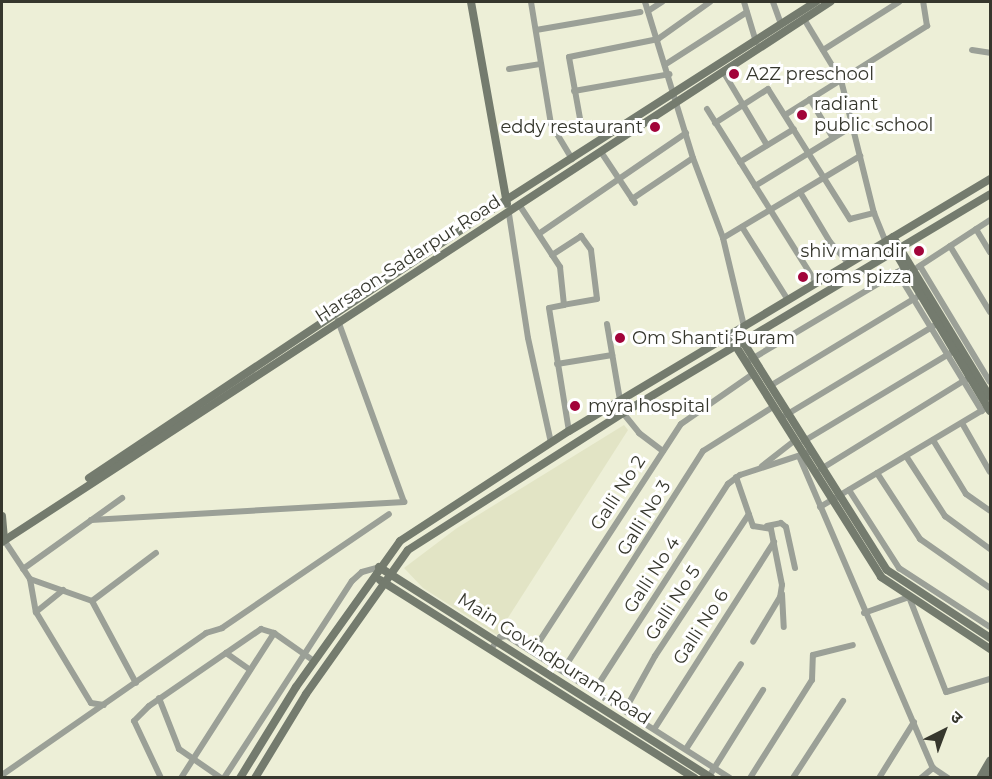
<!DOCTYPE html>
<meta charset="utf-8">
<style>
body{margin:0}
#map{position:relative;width:992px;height:779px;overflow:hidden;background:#edefd7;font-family:Montserrat,"Noto Sans Devanagari",sans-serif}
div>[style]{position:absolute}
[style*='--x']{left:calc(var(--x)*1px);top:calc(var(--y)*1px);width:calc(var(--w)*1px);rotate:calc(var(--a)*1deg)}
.built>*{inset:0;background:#e2e4c5}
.street>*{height:6px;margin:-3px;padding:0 3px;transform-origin:3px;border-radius:3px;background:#9ba097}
.secondary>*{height:8px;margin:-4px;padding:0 4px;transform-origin:4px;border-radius:4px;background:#747b6e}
.dots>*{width:16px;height:16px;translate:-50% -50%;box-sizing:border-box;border:3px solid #fff;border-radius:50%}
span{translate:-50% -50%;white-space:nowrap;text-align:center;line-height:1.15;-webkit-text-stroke:6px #fff;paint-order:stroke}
.poi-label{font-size:18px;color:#36372d}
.left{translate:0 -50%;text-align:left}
.right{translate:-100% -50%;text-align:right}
.street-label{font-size:18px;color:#36372d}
.frame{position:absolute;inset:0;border:3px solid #36372d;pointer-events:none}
.north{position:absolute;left:914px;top:701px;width:60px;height:60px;-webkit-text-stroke:4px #fff;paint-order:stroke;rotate:42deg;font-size:16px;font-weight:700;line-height:24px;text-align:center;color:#36372d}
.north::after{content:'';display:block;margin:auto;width:21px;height:27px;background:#36372d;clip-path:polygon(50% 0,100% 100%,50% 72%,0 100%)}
</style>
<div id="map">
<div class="built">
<i style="clip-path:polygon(624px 425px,628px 430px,497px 635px,423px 588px,404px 568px,457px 528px)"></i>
</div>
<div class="street">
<i style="--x:531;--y:2;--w:124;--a:80.7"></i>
<i style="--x:551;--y:124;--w:41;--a:59"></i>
<i style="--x:645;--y:2;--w:163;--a:72.9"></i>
<i style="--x:693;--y:158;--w:85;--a:69.4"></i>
<i style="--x:723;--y:238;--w:90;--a:76.6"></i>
<i style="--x:744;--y:2;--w:42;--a:73.3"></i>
<i style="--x:773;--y:2;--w:23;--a:70"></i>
<i style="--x:648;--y:11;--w:17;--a:-33"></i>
<i style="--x:804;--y:19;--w:71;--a:58.8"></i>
<i style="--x:841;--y:80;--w:137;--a:76.1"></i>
<i style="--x:874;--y:213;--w:31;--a:68"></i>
<i style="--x:536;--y:30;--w:106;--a:-9.8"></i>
<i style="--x:823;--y:50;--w:90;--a:-32.3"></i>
<i style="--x:972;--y:50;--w:18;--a:9"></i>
<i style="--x:666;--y:64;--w:96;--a:-32.7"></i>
<i style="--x:509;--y:69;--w:31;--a:-9"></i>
<i style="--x:724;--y:73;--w:84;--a:59.2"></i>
<i style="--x:574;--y:91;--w:97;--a:-10"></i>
<i style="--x:810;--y:99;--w:45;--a:59.5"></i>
<i style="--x:707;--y:109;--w:205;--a:57.9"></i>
<i style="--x:785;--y:115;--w:168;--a:-32.1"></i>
<i style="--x:927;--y:26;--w:24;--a:-99"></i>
<i style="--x:715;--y:123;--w:63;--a:-32.7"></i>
<i style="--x:768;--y:89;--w:154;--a:57.8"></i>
<i style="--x:850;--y:219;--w:25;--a:-14"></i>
<i style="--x:581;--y:124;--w:68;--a:-100.2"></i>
<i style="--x:569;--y:57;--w:91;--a:-11.4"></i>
<i style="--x:658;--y:39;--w:64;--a:-35.4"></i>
<i style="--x:601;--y:152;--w:61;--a:56.3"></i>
<i style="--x:740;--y:162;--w:63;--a:-31.4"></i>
<i style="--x:755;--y:186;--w:115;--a:-31.5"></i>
<i style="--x:800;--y:192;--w:58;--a:59"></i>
<i style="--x:830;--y:242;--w:29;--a:49"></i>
<i style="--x:632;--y:199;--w:73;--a:-33.9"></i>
<i style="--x:520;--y:206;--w:73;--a:56.7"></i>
<i style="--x:560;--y:267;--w:38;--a:84"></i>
<i style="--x:564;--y:305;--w:15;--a:169"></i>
<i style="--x:549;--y:308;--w:125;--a:80.8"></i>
<i style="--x:509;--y:214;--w:125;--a:81.3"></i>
<i style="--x:528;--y:338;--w:107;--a:77.6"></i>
<i style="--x:742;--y:227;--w:86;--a:57.8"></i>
<i style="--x:976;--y:229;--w:27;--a:59"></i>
<i style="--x:540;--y:233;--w:177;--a:-34.4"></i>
<i style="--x:723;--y:238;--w:160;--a:-30.9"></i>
<i style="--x:950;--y:246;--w:77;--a:58.8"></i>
<i style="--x:552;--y:255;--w:35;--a:-33"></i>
<i style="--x:581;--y:236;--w:17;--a:54"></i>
<i style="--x:591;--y:250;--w:49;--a:83"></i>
<i style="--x:597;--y:299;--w:34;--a:170"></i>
<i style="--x:920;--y:266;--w:135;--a:58.9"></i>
<i style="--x:918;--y:267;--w:86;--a:-33.1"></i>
<i style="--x:897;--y:272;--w:163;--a:58.6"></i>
<i style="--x:607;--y:324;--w:77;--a:80.3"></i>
<i style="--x:750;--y:360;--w:182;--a:-30.8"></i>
<i style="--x:557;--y:364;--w:56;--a:-9.3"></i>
<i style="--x:770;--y:386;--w:175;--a:-31.2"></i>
<i style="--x:623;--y:413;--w:26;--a:51"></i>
<i style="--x:639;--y:433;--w:30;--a:37"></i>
<i style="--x:786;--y:415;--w:176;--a:-31.1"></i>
<i style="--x:962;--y:423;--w:56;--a:60.3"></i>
<i style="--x:933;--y:440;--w:63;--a:58.6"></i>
<i style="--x:966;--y:494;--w:29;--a:35"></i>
<i style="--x:804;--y:441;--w:175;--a:-31"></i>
<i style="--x:799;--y:456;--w:340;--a:66.8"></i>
<i style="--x:933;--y:768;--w:18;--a:34"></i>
<i style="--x:906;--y:456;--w:72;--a:57"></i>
<i style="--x:945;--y:516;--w:56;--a:36.3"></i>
<i style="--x:762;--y:466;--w:41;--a:-38"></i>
<i style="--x:821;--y:469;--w:175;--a:-31.7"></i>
<i style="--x:877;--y:473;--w:79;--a:56.9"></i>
<i style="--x:920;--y:539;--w:85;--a:35"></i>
<i style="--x:736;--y:477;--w:52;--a:70.9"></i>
<i style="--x:753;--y:526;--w:18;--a:9"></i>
<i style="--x:771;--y:529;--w:57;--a:78.9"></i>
<i style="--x:782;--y:585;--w:12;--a:99"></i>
<i style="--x:780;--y:597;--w:52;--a:121"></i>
<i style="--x:849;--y:490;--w:93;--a:57.3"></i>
<i style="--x:899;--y:568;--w:108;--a:33"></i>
<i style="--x:820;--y:507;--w:196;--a:-30.8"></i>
<i style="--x:91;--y:520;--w:314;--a:-3.3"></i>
<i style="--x:404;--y:502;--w:193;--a:-110"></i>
<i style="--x:767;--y:526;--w:14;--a:-12"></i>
<i style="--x:781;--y:523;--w:6;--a:39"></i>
<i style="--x:786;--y:527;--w:42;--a:77.6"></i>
<i style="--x:4;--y:540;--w:47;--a:56.3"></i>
<i style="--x:30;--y:579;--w:34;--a:80"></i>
<i style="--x:36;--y:612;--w:106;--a:58.9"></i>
<i style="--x:91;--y:703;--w:13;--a:9"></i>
<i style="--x:23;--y:569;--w:122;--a:-35.6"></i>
<i style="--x:30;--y:579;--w:66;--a:19.5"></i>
<i style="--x:92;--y:601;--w:80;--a:-36.9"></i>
<i style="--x:782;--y:594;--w:33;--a:87"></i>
<i style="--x:92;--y:601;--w:93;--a:61.8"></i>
<i style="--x:36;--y:612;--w:35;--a:-39"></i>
<i style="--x:864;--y:613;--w:48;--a:-19.6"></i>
<i style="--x:909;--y:597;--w:102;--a:68.7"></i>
<i style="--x:946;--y:692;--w:46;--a:-16.5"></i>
<i style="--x:491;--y:649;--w:15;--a:-53"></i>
<i style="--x:500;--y:637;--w:7;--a:-8"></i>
<i style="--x:507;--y:636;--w:264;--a:32.5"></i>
<i style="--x:533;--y:651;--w:271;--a:-56.9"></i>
<i style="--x:681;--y:424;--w:88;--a:-34.8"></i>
<i style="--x:226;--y:653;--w:29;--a:35"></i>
<i style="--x:563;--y:670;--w:260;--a:-57.4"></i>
<i style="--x:703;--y:451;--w:83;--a:-32.2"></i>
<i style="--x:594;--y:691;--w:247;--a:-57.1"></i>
<i style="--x:728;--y:484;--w:15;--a:-37"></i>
<i style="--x:740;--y:475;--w:74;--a:-18.2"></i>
<i style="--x:159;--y:698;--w:55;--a:68.6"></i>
<i style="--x:179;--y:749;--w:51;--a:34.6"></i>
<i style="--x:625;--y:710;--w:62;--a:-60.9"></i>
<i style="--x:655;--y:656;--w:170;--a:-56.5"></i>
<i style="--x:655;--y:728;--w:221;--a:-57.4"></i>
<i style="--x:686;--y:749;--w:101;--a:-57.1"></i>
<i style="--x:2;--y:775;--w:249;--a:-34.8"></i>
<i style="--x:206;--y:633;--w:17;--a:-17"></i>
<i style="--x:222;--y:628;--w:202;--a:-34.3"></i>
<i style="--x:161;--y:778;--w:63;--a:-115.3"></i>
<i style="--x:134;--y:721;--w:21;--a:-45"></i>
<i style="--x:149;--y:706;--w:136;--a:-34.5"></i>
<i style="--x:261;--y:629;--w:14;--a:17"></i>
<i style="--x:274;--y:633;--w:49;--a:35"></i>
<i style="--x:181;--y:778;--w:172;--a:-57.3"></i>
<i style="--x:224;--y:778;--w:235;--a:-57"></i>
<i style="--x:352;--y:581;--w:13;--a:-42"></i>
<i style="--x:362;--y:572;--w:18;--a:-16"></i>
<i style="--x:708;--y:778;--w:104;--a:-58"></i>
<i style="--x:750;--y:778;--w:116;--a:-57.7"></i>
<i style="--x:812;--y:680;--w:25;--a:-88"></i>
<i style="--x:813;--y:655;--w:41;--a:-14"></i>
<i style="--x:793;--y:778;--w:92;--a:-57"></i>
<i style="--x:879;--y:778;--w:66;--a:-58"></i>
<i style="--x:921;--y:778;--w:16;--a:-40"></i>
</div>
<div class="secondary">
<i style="--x:471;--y:2;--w:205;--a:79.9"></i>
<i style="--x:893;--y:237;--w:187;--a:58.8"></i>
<i style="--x:888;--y:240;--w:199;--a:59.2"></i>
<i style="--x:740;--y:337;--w:275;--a:57.8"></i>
<i style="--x:887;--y:570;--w:123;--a:33.4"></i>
<i style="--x:732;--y:340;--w:280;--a:57.8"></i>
<i style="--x:881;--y:577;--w:131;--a:33.4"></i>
<i style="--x:89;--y:478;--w:501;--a:-33.69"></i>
<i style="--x:506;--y:200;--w:368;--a:-32.6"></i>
<i style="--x:2;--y:516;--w:24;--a:85"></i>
<i style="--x:2;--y:542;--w:989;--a:-33.11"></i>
<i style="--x:379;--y:567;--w:394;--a:32.4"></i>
<i style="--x:380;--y:580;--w:372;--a:32.2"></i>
<i style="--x:240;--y:778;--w:107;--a:-58.4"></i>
<i style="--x:296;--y:687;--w:179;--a:-54.5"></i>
<i style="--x:400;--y:541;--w:202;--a:-33.1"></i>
<i style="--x:569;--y:431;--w:491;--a:-30.9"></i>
<i style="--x:255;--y:778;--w:98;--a:-58.7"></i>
<i style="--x:306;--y:694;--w:176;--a:-54.7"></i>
<i style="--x:408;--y:550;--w:255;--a:-32.5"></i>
<i style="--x:623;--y:413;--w:427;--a:-30.8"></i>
<i style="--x:980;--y:778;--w:20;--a:-60"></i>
<i style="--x:988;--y:778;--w:4;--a:-63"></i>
</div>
<div class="dots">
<i style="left:734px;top:74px;background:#a2043a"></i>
<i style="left:802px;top:115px;background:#a2043a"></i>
<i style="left:655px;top:127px;background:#a2043a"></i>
<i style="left:919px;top:251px;background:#a2043a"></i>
<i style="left:803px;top:277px;background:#a2043a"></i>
<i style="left:620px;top:338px;background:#a2043a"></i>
<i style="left:575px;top:406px;background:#a2043a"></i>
</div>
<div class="poi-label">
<span class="left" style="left:746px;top:74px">A2Z preschool</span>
<span class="left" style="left:814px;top:115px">radiant<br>public school</span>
<span class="right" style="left:643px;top:127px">eddy restaurant</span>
<span class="right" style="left:907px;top:251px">shiv mandir</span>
<span class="left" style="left:815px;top:277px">roms pizza</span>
<span class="left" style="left:632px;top:338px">Om Shanti Puram</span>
<span class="left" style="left:588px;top:406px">myra hospital</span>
</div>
<div class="street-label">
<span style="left:408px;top:259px;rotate:-33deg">Harsaon-Sadarpur Road</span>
<span style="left:618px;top:493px;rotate:-57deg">Galli No 2</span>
<span style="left:644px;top:518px;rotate:-58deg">Galli No 3</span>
<span style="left:652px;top:575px;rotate:-57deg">Galli No 4</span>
<span style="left:673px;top:603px;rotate:-57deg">Galli No 5</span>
<span style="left:701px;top:627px;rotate:-57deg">Galli No 6</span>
<span style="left:554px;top:659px;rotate:33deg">Main Govindpuram Road</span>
</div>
<div class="frame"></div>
<div class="north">उ</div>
</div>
